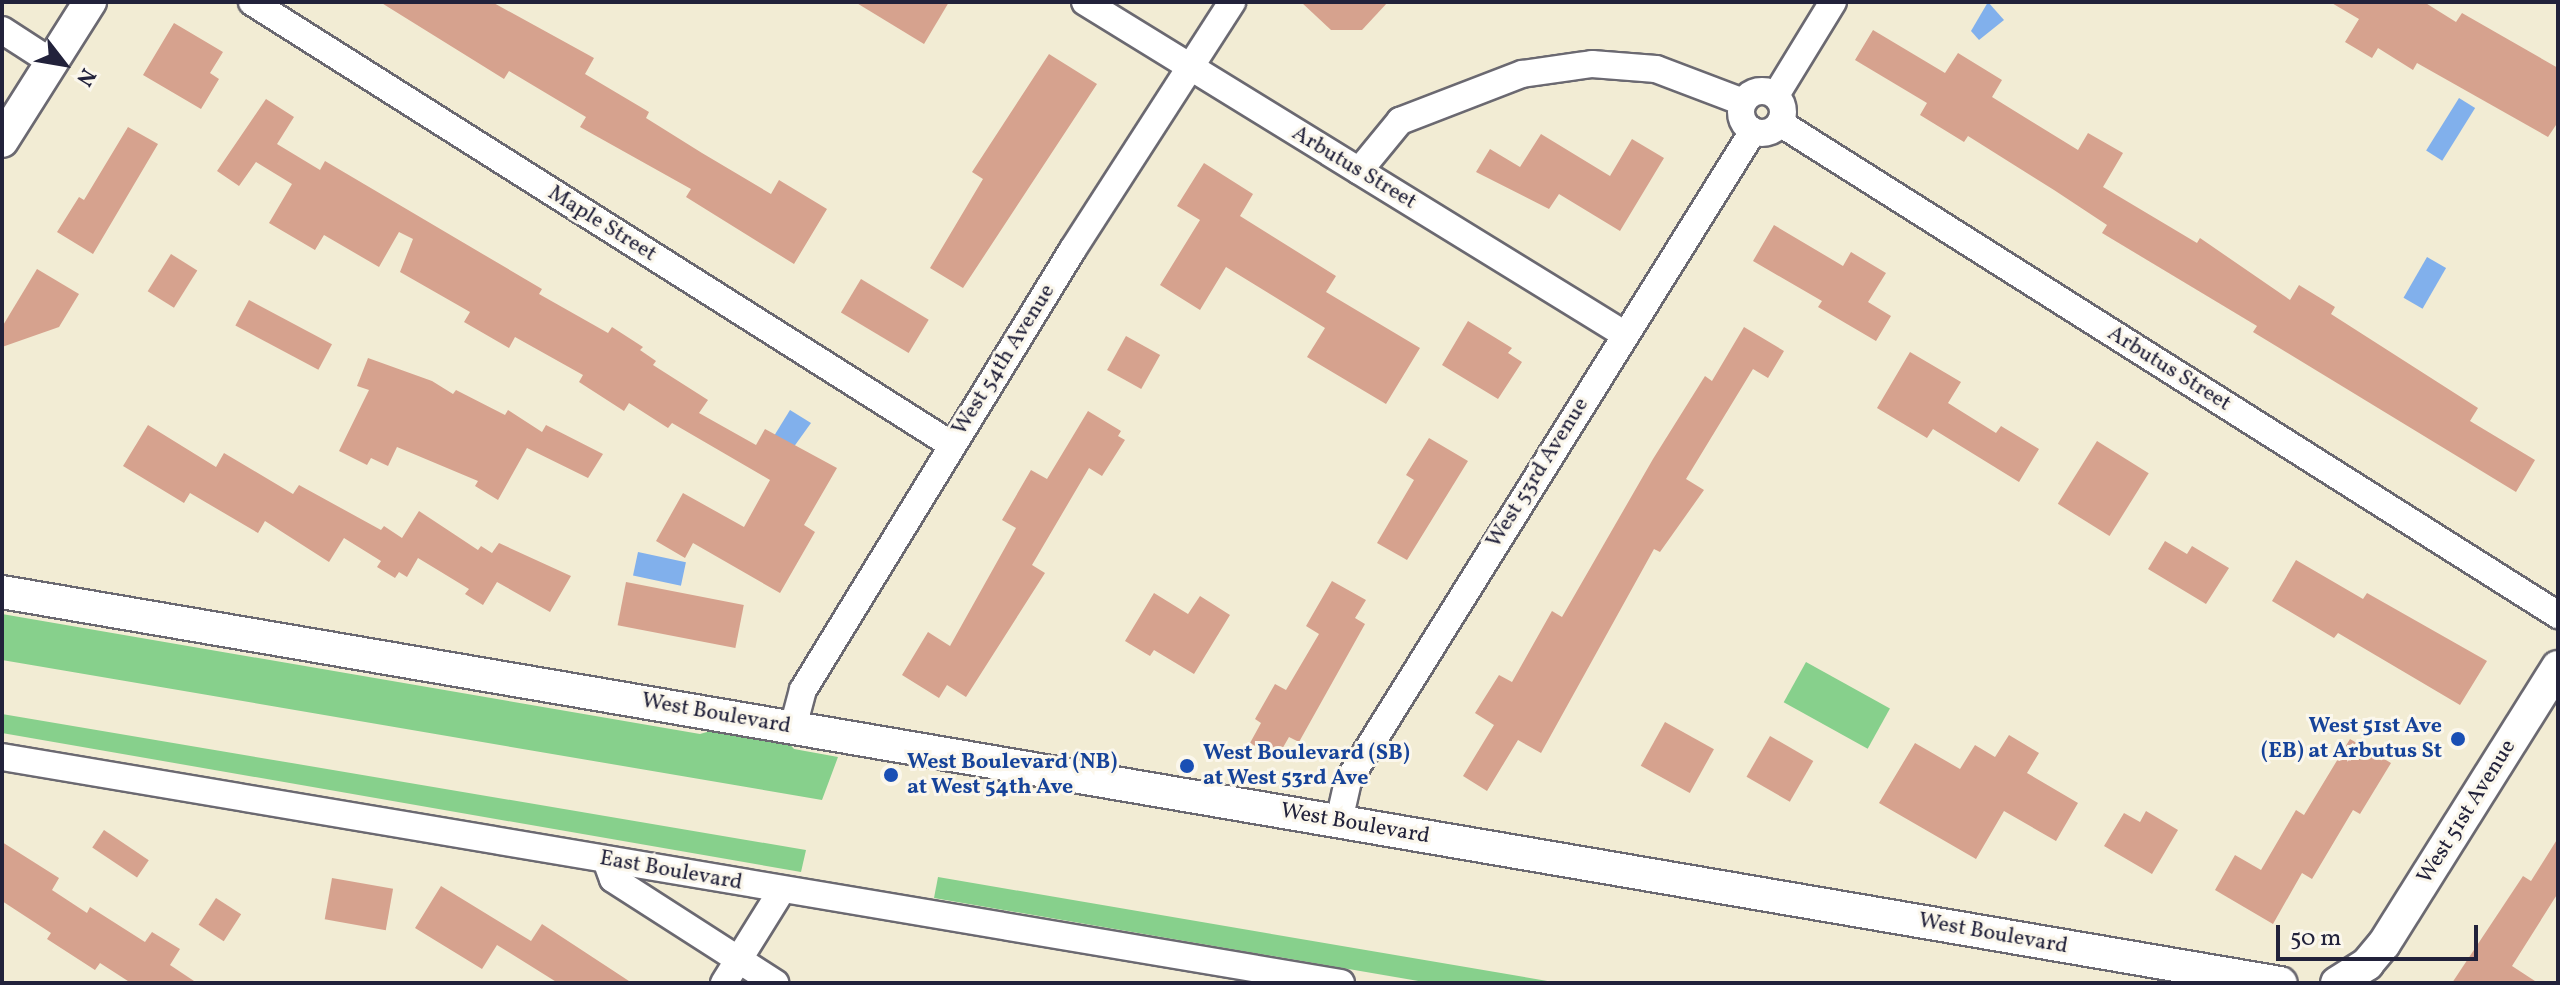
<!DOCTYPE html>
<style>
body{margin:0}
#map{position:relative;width:2560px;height:985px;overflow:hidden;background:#f2ecd4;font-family:Vollkorn,serif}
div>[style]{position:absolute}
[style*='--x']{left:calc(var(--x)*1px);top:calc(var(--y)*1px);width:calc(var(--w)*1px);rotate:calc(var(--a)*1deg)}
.green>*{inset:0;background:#87d08c;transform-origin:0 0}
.water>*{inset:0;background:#81b0ec;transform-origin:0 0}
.building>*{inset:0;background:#d6a28e;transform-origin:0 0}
.roads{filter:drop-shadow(2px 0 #6b6971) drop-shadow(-2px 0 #6b6971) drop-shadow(0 2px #6b6971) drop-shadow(0 -2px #6b6971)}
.minor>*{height:26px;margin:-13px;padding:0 13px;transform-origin:13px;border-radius:13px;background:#fff}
.minor>.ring{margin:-13px;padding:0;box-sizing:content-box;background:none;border:26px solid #fff;border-radius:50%}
.tertiary>*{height:32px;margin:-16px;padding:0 16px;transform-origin:16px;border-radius:16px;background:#fff}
.dots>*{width:22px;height:22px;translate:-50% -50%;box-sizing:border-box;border:4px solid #fbf7ec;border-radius:50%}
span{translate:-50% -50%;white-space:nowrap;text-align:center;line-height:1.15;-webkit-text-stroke:6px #fbf7ec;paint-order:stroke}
.street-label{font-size:22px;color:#22223b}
.transit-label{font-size:22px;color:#164399;font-weight:700}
.right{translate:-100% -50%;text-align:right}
.left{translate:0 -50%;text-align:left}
.frame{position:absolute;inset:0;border:4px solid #22223b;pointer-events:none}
.north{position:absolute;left:24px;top:24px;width:80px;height:80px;-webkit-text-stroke:6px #fbf7ec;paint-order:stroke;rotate:121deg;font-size:22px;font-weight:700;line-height:32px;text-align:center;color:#22223b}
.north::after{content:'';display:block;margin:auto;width:28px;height:36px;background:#22223b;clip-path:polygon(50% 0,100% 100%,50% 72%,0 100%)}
.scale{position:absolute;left:2276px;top:925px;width:202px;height:36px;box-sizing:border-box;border:4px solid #22223b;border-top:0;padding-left:10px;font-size:24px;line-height:28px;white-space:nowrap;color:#22223b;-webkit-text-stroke:6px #fbf7ec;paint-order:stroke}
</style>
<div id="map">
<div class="green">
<i style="clip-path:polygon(2px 614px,700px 734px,714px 730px,785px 739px,794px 749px,838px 757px,822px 800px,2px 660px)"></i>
<i style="left:1806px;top:662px;width:96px;height:46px;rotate:29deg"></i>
<i style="clip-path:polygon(2px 714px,806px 850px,801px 872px,2px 733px)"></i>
<i style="clip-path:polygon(938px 877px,1559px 983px,1430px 983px,934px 898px)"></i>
</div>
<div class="water">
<i style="clip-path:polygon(1988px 2px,2004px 20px,1979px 40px,1971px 31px)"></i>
<i style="left:2459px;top:98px;width:19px;height:62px;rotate:32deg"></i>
<i style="left:2427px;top:257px;width:22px;height:47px;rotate:30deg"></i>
<i style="clip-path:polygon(790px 410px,811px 423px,775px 473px,758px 462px)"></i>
<i style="left:638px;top:552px;width:49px;height:24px;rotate:12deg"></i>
</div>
<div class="building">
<i style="clip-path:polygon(380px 2px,492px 2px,594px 58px,585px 74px,649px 112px,646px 118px,702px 153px,771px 194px,779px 180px,827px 209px,794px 264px,686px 197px,691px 189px,580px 127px,586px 117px,509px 71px,504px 79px)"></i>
<i style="clip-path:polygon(855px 2px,949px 2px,924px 44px)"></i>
<i style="clip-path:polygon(1301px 2px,1388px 2px,1362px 30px,1331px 30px)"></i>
<i style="clip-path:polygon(2330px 2px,2424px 2px,2456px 22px,2462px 13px,2558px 68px,2558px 122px,2548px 137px,2417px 63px,2413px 70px,2378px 48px,2372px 58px,2345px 42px,2359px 19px)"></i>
<i style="clip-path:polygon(174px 23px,223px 52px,210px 73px,219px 79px,201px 109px,143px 75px)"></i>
<i style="clip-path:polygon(1873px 30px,1945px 73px,1958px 53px,2002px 80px,1992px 97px,2078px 150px,2088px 133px,2123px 153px,2103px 187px,2197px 243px,2200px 238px,2290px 300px,2299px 285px,2335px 307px,2331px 314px,2478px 408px,2470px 421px,2535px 460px,2516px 492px,2253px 332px,2257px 326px,2102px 233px,2107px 225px,2054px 190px,1968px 136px,1964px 142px,1920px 115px,1927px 103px,1855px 60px)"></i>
<i style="clip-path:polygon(1049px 54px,1097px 84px,963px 288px,930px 268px,983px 179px,972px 172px)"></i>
<i style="clip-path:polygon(266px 99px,294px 117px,277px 144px,320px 170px,325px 161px,542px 289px,539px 294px,608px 333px,612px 327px,643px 347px,640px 350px,656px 361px,653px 365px,708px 400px,699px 413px,756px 445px,765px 429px,837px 468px,804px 525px,815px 532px,780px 593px,693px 543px,685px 558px,656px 541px,683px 493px,744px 527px,770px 480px,672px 423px,668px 428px,629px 403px,624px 411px,579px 382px,583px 375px,515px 337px,509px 348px,464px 322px,470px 312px,400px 272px,413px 239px,399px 232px,379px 267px,324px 235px,315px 250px,269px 223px,292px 184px,256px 162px,239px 186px,217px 171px)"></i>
<i style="clip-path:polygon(128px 127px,158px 144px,93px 254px,57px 232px,79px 197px,84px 200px)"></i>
<i style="clip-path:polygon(1541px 134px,1610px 176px,1632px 139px,1664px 158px,1620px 231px,1559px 194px,1549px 209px,1476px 172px,1490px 149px,1520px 167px)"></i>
<i style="clip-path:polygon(1204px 163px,1253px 194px,1240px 216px,1336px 276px,1326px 292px,1420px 348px,1386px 404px,1307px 357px,1325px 328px,1226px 267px,1200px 310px,1160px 285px,1200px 220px,1177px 206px)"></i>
<i style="clip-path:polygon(1774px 225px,1843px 266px,1851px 252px,1886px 273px,1868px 302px,1891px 316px,1876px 341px,1818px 307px,1822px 301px,1753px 261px)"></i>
<i style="left:171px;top:254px;width:31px;height:44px;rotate:32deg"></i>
<i style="clip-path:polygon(37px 269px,79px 294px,59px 327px,2px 347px,2px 327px)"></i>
<i style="left:861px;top:279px;width:79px;height:39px;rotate:31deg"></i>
<i style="left:249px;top:300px;width:94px;height:29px;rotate:28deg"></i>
<i style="clip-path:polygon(1468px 321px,1512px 348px,1508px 353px,1522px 362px,1498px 399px,1442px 365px)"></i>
<i style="clip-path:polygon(1744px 327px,1784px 351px,1768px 378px,1753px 369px,1686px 479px,1704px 490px,1660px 552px,1654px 549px,1541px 753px,1518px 740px,1487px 791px,1463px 776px,1494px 725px,1475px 713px,1499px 675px,1512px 682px,1552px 611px,1562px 617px,1653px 459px,1705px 376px,1712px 381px)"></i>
<i style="left:1126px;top:336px;width:39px;height:39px;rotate:29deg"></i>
<i style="clip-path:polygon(1910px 352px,1961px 382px,1948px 403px,1996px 433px,2001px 426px,2039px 449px,2019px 482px,1933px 429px,1927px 438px,1877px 408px)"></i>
<i style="clip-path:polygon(368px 358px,432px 381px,453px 394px,456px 390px,505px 415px,508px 410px,542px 432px,546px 425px,603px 454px,588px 478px,527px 448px,498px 500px,475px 486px,478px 481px,397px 447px,388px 466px,371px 458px,367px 465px,339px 451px,369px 390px,357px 386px)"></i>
<i style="clip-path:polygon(1088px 411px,1121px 431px,1118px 436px,1125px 440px,1102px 476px,1089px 468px,1032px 565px,1045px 573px,966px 697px,947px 685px,939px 698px,902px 675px,928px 632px,950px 646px,1016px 528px,1002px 520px,1031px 470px,1047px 479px)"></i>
<i style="clip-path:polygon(148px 425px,216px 467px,224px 453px,293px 494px,299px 485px,381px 530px,384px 526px,402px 538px,419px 511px,478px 550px,481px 546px,492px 553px,499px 543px,571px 576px,550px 612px,497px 582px,483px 605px,465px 594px,469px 589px,418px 558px,407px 577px,399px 572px,395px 578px,377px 567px,381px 561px,344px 538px,329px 562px,265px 521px,258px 533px,190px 493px,184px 503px,123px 466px)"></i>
<i style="clip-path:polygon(1429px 438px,1468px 461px,1407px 560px,1377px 543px,1414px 480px,1406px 475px)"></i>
<i style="left:2097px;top:441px;width:61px;height:74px;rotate:32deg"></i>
<i style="clip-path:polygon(2165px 541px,2187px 554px,2192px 546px,2229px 568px,2206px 604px,2148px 569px)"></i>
<i style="clip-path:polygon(2296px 560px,2363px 599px,2367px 593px,2487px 661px,2460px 705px,2338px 633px,2334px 638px,2272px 601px)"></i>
<i style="clip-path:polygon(1332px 581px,1366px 600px,1355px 618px,1365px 624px,1299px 742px,1289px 737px,1277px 758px,1250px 743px,1261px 723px,1255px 719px,1275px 684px,1286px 690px,1319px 634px,1306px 626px)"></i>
<i style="left:626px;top:582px;width:120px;height:44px;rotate:11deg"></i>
<i style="clip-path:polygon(1154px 593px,1188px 614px,1200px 596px,1230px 615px,1194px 674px,1154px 650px,1150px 656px,1125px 641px)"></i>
<i style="left:1665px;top:722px;width:56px;height:50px;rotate:29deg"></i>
<i style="clip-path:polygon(2009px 735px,2039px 753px,2027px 773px,2078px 803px,2056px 841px,2004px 811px,1976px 859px,1879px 803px,1915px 743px,1960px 769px,1975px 745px,1995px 757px)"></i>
<i style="left:1770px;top:736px;width:50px;height:47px;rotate:30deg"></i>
<i style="clip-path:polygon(2350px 739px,2391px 763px,2360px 814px,2353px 810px,2312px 879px,2302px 873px,2273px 924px,2215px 890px,2235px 855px,2261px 870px,2296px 810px,2304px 815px)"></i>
<i style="clip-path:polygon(2146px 811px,2178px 830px,2152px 874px,2104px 846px,2124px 813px,2140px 822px)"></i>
<i style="left:104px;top:830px;width:54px;height:21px;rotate:34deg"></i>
<i style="clip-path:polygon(2558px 838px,2558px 893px,2512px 966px,2538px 983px,2452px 983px,2523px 876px,2531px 881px)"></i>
<i style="clip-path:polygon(2px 842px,59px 878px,52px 890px,87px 913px,90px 907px,145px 942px,152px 932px,180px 949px,170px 965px,197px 983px,131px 983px,100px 963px,95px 970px,47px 939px,51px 933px,2px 901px)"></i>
<i style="left:332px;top:878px;width:62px;height:42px;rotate:10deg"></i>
<i style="clip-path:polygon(441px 886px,531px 941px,542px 924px,632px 983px,558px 983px,497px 945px,482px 969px,415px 928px)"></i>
<i style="left:216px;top:898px;width:30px;height:32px;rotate:33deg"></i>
</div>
<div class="roads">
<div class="minor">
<i style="--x:252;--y:2;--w:828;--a:32.33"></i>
<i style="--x:1085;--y:2;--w:633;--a:31.63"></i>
<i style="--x:2;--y:30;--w:61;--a:32.9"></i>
<i class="ring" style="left:1741px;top:91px;width:16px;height:16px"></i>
<i style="--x:1776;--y:95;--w:109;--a:-58.5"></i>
<i style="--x:1780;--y:123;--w:921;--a:32.31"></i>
<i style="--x:1359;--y:171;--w:65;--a:-50.6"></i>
<i style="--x:1400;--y:121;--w:131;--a:-21.1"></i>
<i style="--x:1522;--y:74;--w:71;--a:-8.1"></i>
<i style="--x:1592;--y:64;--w:64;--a:4.5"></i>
<i style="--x:1656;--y:69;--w:93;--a:20.8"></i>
<i style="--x:793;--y:727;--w:38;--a:-75"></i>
<i style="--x:803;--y:690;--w:517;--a:-58.52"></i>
<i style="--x:1073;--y:249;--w:294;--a:-57.2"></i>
<i style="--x:2;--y:757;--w:1358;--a:9.58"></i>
<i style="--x:1339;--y:821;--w:41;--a:-77.3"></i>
<i style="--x:1348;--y:781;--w:766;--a:-58.07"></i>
<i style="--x:606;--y:860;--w:20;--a:70"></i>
<i style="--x:613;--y:879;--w:193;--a:32.7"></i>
<i style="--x:724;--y:983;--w:110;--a:-58.1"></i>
</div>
<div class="tertiary">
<i style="--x:2;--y:141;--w:165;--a:-57.7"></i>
<i style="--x:2;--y:592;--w:2312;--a:9.74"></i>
<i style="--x:2337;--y:983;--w:36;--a:-32"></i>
<i style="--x:2367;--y:964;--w:26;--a:-50"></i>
<i style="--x:2384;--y:944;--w:327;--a:-57.9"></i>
</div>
</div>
<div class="dots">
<i style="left:2458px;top:739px;background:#1a4fb4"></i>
<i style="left:1187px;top:766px;background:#1a4fb4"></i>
<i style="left:891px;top:775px;background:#1a4fb4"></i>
</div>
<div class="street-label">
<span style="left:1354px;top:168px;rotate:31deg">Arbutus Street</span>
<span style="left:602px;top:224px;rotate:32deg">Maple Street</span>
<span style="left:1004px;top:360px;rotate:-58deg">West 54th Avenue</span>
<span style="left:2169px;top:369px;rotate:32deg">Arbutus Street</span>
<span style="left:1538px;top:473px;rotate:-58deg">West 53rd Avenue</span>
<span style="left:716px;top:714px;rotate:10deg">West Boulevard</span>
<span style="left:2467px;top:812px;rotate:-58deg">West 51st Avenue</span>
<span style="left:1355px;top:824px;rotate:10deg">West Boulevard</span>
<span style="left:671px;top:871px;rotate:10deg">East Boulevard</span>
<span style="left:1993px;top:934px;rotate:10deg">West Boulevard</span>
</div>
<div class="transit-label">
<span class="right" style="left:2442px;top:739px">West 51st Ave<br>(EB) at Arbutus St</span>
<span class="left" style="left:1203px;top:766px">West Boulevard (SB)<br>at West 53rd Ave</span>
<span class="left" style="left:907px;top:775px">West Boulevard (NB)<br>at West 54th Ave</span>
</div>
<div class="frame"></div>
<div class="north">N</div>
<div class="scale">50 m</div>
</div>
